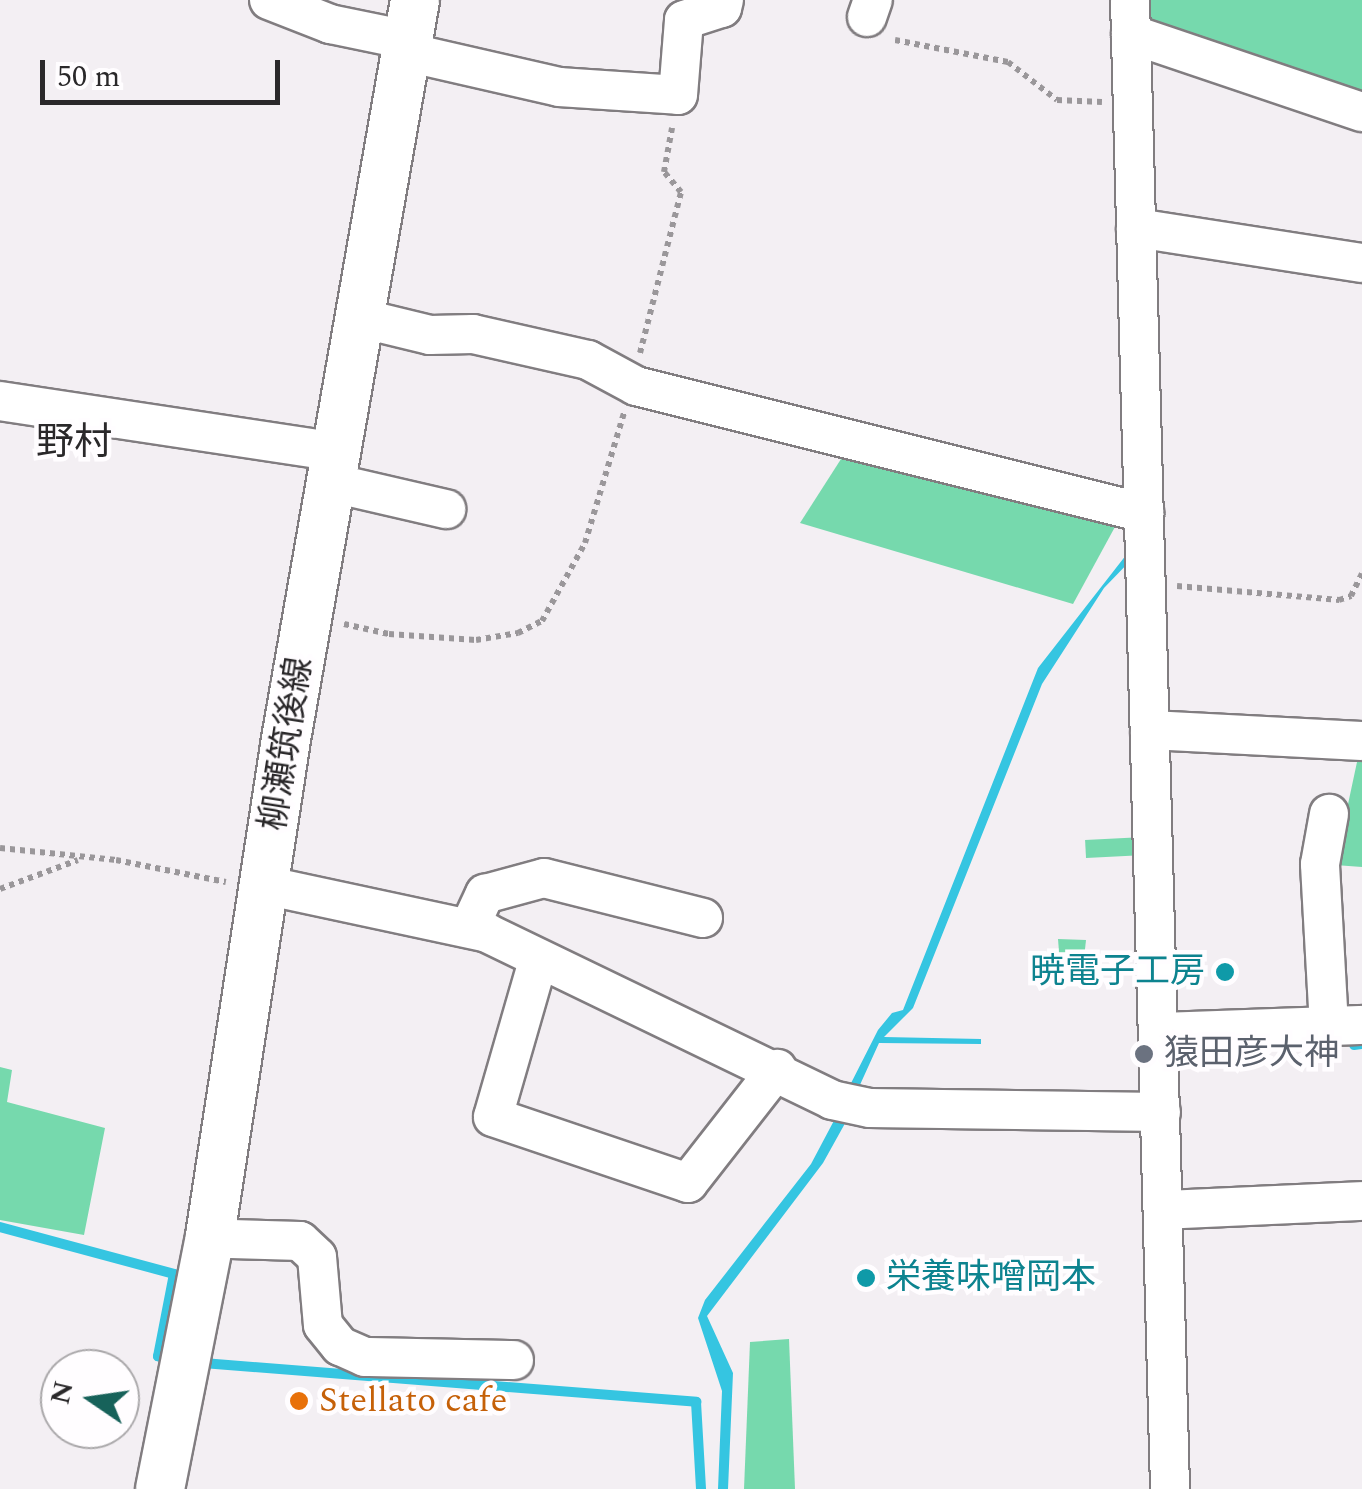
<!DOCTYPE html>
<meta charset="utf-8">
<style>
body{margin:0}
#map{position:relative;width:1362px;height:1489px;overflow:hidden;background:#f3eff3;font-family:Spectral,"Noto Sans JP",serif}
div>[style]{position:absolute}
[style*='--x']{left:calc(var(--x)*1px);top:calc(var(--y)*1px);width:calc(var(--w)*1px);rotate:calc(var(--a)*1deg)}
.green>*{inset:0;background:#76d9ad;transform-origin:0 0}
.water>*{inset:0;background:#35c5e1}
.stream>*{height:10px;margin:-5px;padding:0 5px;transform-origin:5px;border-radius:5px;background:#35c5e1}
.path>*{height:6px;margin-top:-3px;transform-origin:0;background:repeating-linear-gradient(90deg,#9a979a 0 5px,transparent 0 10px)}
.roads{filter:drop-shadow(2px 0 #817d80) drop-shadow(-2px 0 #817d80) drop-shadow(0 2px #817d80) drop-shadow(0 -2px #817d80)}
.minor>*{height:38px;margin:-19px;padding:0 19px;transform-origin:19px;border-radius:19px;background:#fff}
.major>*{height:48px;margin:-24px;padding:0 24px;transform-origin:24px;border-radius:24px;background:#fff}
.dots>*{width:28px;height:28px;translate:-50% -50%;box-sizing:border-box;border:5px solid #fffdff;border-radius:50%}
span{translate:-50% -50%;white-space:nowrap;text-align:center;line-height:1.15;-webkit-text-stroke:9px #fffdff;paint-order:stroke}
.street-label{font-size:35px;color:#2a282a}
.culture-label{font-size:35px;color:#0d838f}
.right{translate:-100% -50%;text-align:right}
.left{translate:0 -50%;text-align:left}
.worship-label{font-size:35px;color:#5b616d}
.food-label{font-size:35px;color:#c56008}
.neighbourhood-label{font-size:38px;color:#2a282a}
.north{position:absolute;left:40px;top:1349px;width:100px;height:100px;box-sizing:border-box;background:#fffdff;border:2px solid #aaa8aa;border-radius:50%;rotate:283deg;font-size:28px;font-weight:700;line-height:40px;text-align:center;color:#2a282a}
.north::after{content:'';display:block;margin:auto;width:35px;height:45px;background:#17625a;clip-path:polygon(50% 0,100% 100%,50% 72%,0 100%)}
.scale{position:absolute;left:40px;top:60px;width:240px;height:45px;box-sizing:border-box;border:5px solid #2a282a;border-top:0;padding-left:12px;font-size:30px;line-height:35px;white-space:nowrap;color:#2a282a;-webkit-text-stroke:8px #fffdff;paint-order:stroke}
</style>
<div id="map">
<div class="green">
<i style="clip-path:polygon(1141px 0,1362px 0,1362px 104px,1142px 30px)"></i>
<i style="clip-path:polygon(850px 445px,1122px 514px,1073px 604px,800px 523px)"></i>
<i style="clip-path:polygon(1362px 729px,1362px 867px,1335px 865px,1360px 748px)"></i>
<i style="left:1144px;top:837px;width:18px;height:59px;rotate:87deg"></i>
<i style="clip-path:polygon(1058px 939px,1086px 940px,1082px 977px,1061px 977px)"></i>
<i style="clip-path:polygon(0 1067px,12px 1070px,7px 1102px,105px 1128px,84px 1235px,0 1220px)"></i>
<i style="clip-path:polygon(789px 1339px,795px 1489px,744px 1489px,750px 1342px)"></i>
</div>
<div class="water">
<i style="clip-path:polygon(1130px 550px,1133px 558px,1104px 588px,1042px 684px,913px 1008px,884px 1037px,981px 1039px,981px 1044px,879px 1043px,854px 1098px,845px 1095px,878px 1030px,892px 1013px,903px 1010px,1038px 668px)"></i>
<i style="clip-path:polygon(838px 1113px,848px 1118px,823px 1163px,707px 1316px,733px 1373px,728px 1489px,718px 1489px,722px 1391px,698px 1318px,705px 1300px,811px 1164px)"></i>
</div>
<div class="stream">
<i style="--x:1354;--y:1045;--w:8;--a:-7"></i>
<i style="--x:0;--y:1227;--w:180;--a:15.1"></i>
<i style="--x:174;--y:1274;--w:84;--a:101"></i>
<i style="--x:158;--y:1356;--w:13;--a:9"></i>
<i style="--x:203;--y:1363;--w:495;--a:4.5"></i>
<i style="--x:696;--y:1402;--w:87;--a:86.7"></i>
</div>
<div class="path">
<i style="--x:895;--y:40;--w:115;--a:11"></i>
<i style="--x:1008;--y:62;--w:62;--a:37.8"></i>
<i style="--x:1057;--y:100;--w:45;--a:2.5"></i>
<i style="--x:640;--y:353;--w:166;--a:-75.7"></i>
<i style="--x:681;--y:192;--w:26;--a:-130"></i>
<i style="--x:664;--y:172;--w:45;--a:-79.7"></i>
<i style="--x:1177;--y:586;--w:163;--a:4.9"></i>
<i style="--x:1339;--y:600;--w:13;--a:-18"></i>
<i style="--x:1351;--y:596;--w:25;--a:-64"></i>
<i style="--x:344;--y:624;--w:46;--a:12.5"></i>
<i style="--x:389;--y:634;--w:87;--a:3.9"></i>
<i style="--x:476;--y:640;--w:43;--a:-9.5"></i>
<i style="--x:518;--y:633;--w:27;--a:-27"></i>
<i style="--x:542;--y:621;--w:89;--a:-61.1"></i>
<i style="--x:585;--y:543;--w:136;--a:-73.3"></i>
<i style="--x:0;--y:848;--w:117;--a:5.9"></i>
<i style="--x:116;--y:860;--w:112;--a:11.3"></i>
<i style="--x:0;--y:889;--w:83;--a:-20.4"></i>
</div>
<div class="roads">
<div class="minor">
<i style="--x:269;--y:0;--w:66;--a:21.5"></i>
<i style="--x:330;--y:24;--w:80;--a:11.6"></i>
<i style="--x:1130;--y:0;--w:1490;--a:88.46"></i>
<i style="--x:867;--y:17;--w:18;--a:-71"></i>
<i style="--x:1131;--y:34;--w:244;--a:18.7"></i>
<i style="--x:424;--y:56;--w:139;--a:12.9"></i>
<i style="--x:559;--y:87;--w:119;--a:3.8"></i>
<i style="--x:678;--y:95;--w:75;--a:-85.4"></i>
<i style="--x:684;--y:20;--w:40;--a:-18"></i>
<i style="--x:722;--y:8;--w:8;--a:-76"></i>
<i style="--x:1136;--y:228;--w:229;--a:8.8"></i>
<i style="--x:360;--y:318;--w:72;--a:13.7"></i>
<i style="--x:430;--y:335;--w:43;--a:-1.3"></i>
<i style="--x:473;--y:334;--w:118;--a:12.7"></i>
<i style="--x:588;--y:360;--w:55;--a:28.4"></i>
<i style="--x:636;--y:386;--w:524;--a:14.04"></i>
<i style="--x:0;--y:401;--w:341;--a:8.6"></i>
<i style="--x:346;--y:486;--w:103;--a:13"></i>
<i style="--x:1150;--y:730;--w:212;--a:3"></i>
<i style="--x:264;--y:885;--w:228;--a:12.1"></i>
<i style="--x:487;--y:933;--w:383;--a:25.8"></i>
<i style="--x:832;--y:1100;--w:39;--a:12"></i>
<i style="--x:870;--y:1108;--w:291;--a:0.8"></i>
<i style="--x:469;--y:928;--w:38;--a:-65"></i>
<i style="--x:485;--y:894;--w:61;--a:-15.2"></i>
<i style="--x:544;--y:878;--w:164;--a:14.1"></i>
<i style="--x:538;--y:961;--w:162;--a:106.1"></i>
<i style="--x:493;--y:1117;--w:206;--a:18.7"></i>
<i style="--x:688;--y:1183;--w:145;--a:-52"></i>
<i style="--x:1329;--y:1026;--w:162;--a:-93.2"></i>
<i style="--x:1320;--y:864;--w:51;--a:-79.8"></i>
<i style="--x:1159;--y:1032;--w:203;--a:-2"></i>
<i style="--x:1163;--y:1210;--w:199;--a:-2.6"></i>
<i style="--x:231;--y:1239;--w:69;--a:1.7"></i>
<i style="--x:300;--y:1241;--w:23;--a:43"></i>
<i style="--x:317;--y:1257;--w:68;--a:85"></i>
<i style="--x:323;--y:1325;--w:27;--a:51"></i>
<i style="--x:340;--y:1346;--w:27;--a:24"></i>
<i style="--x:365;--y:1357;--w:149;--a:1.2"></i>
</div>
<div class="major">
<i style="--x:160;--y:1489;--w:258;--a:-78.8"></i>
<i style="--x:210;--y:1236;--w:497;--a:-81.3"></i>
<i style="--x:285;--y:745;--w:756;--a:-80.1"></i>
</div>
</div>
<div class="dots">
<i style="left:1225px;top:972px;background:#0f9aa8"></i>
<i style="left:1144px;top:1054px;background:#6b7280"></i>
<i style="left:866px;top:1278px;background:#0f9aa8"></i>
<i style="left:299px;top:1401px;background:#e8710a"></i>
</div>
<div class="street-label">
<span style="left:287px;top:744px;rotate:-81deg">柳瀬筑後線</span>
</div>
<div class="culture-label">
<span class="right" style="left:1205px;top:972px">暁電子工房</span>
<span class="left" style="left:886px;top:1278px">栄養味噌岡本</span>
</div>
<div class="worship-label">
<span class="left" style="left:1164px;top:1054px">猿田彦大神</span>
</div>
<div class="food-label">
<span class="left" style="left:319px;top:1401px">Stellato cafe</span>
</div>
<div class="neighbourhood-label">
<span style="left:74px;top:444px">野村</span>
</div>
<div class="north">N</div>
<div class="scale">50 m</div>
</div>
